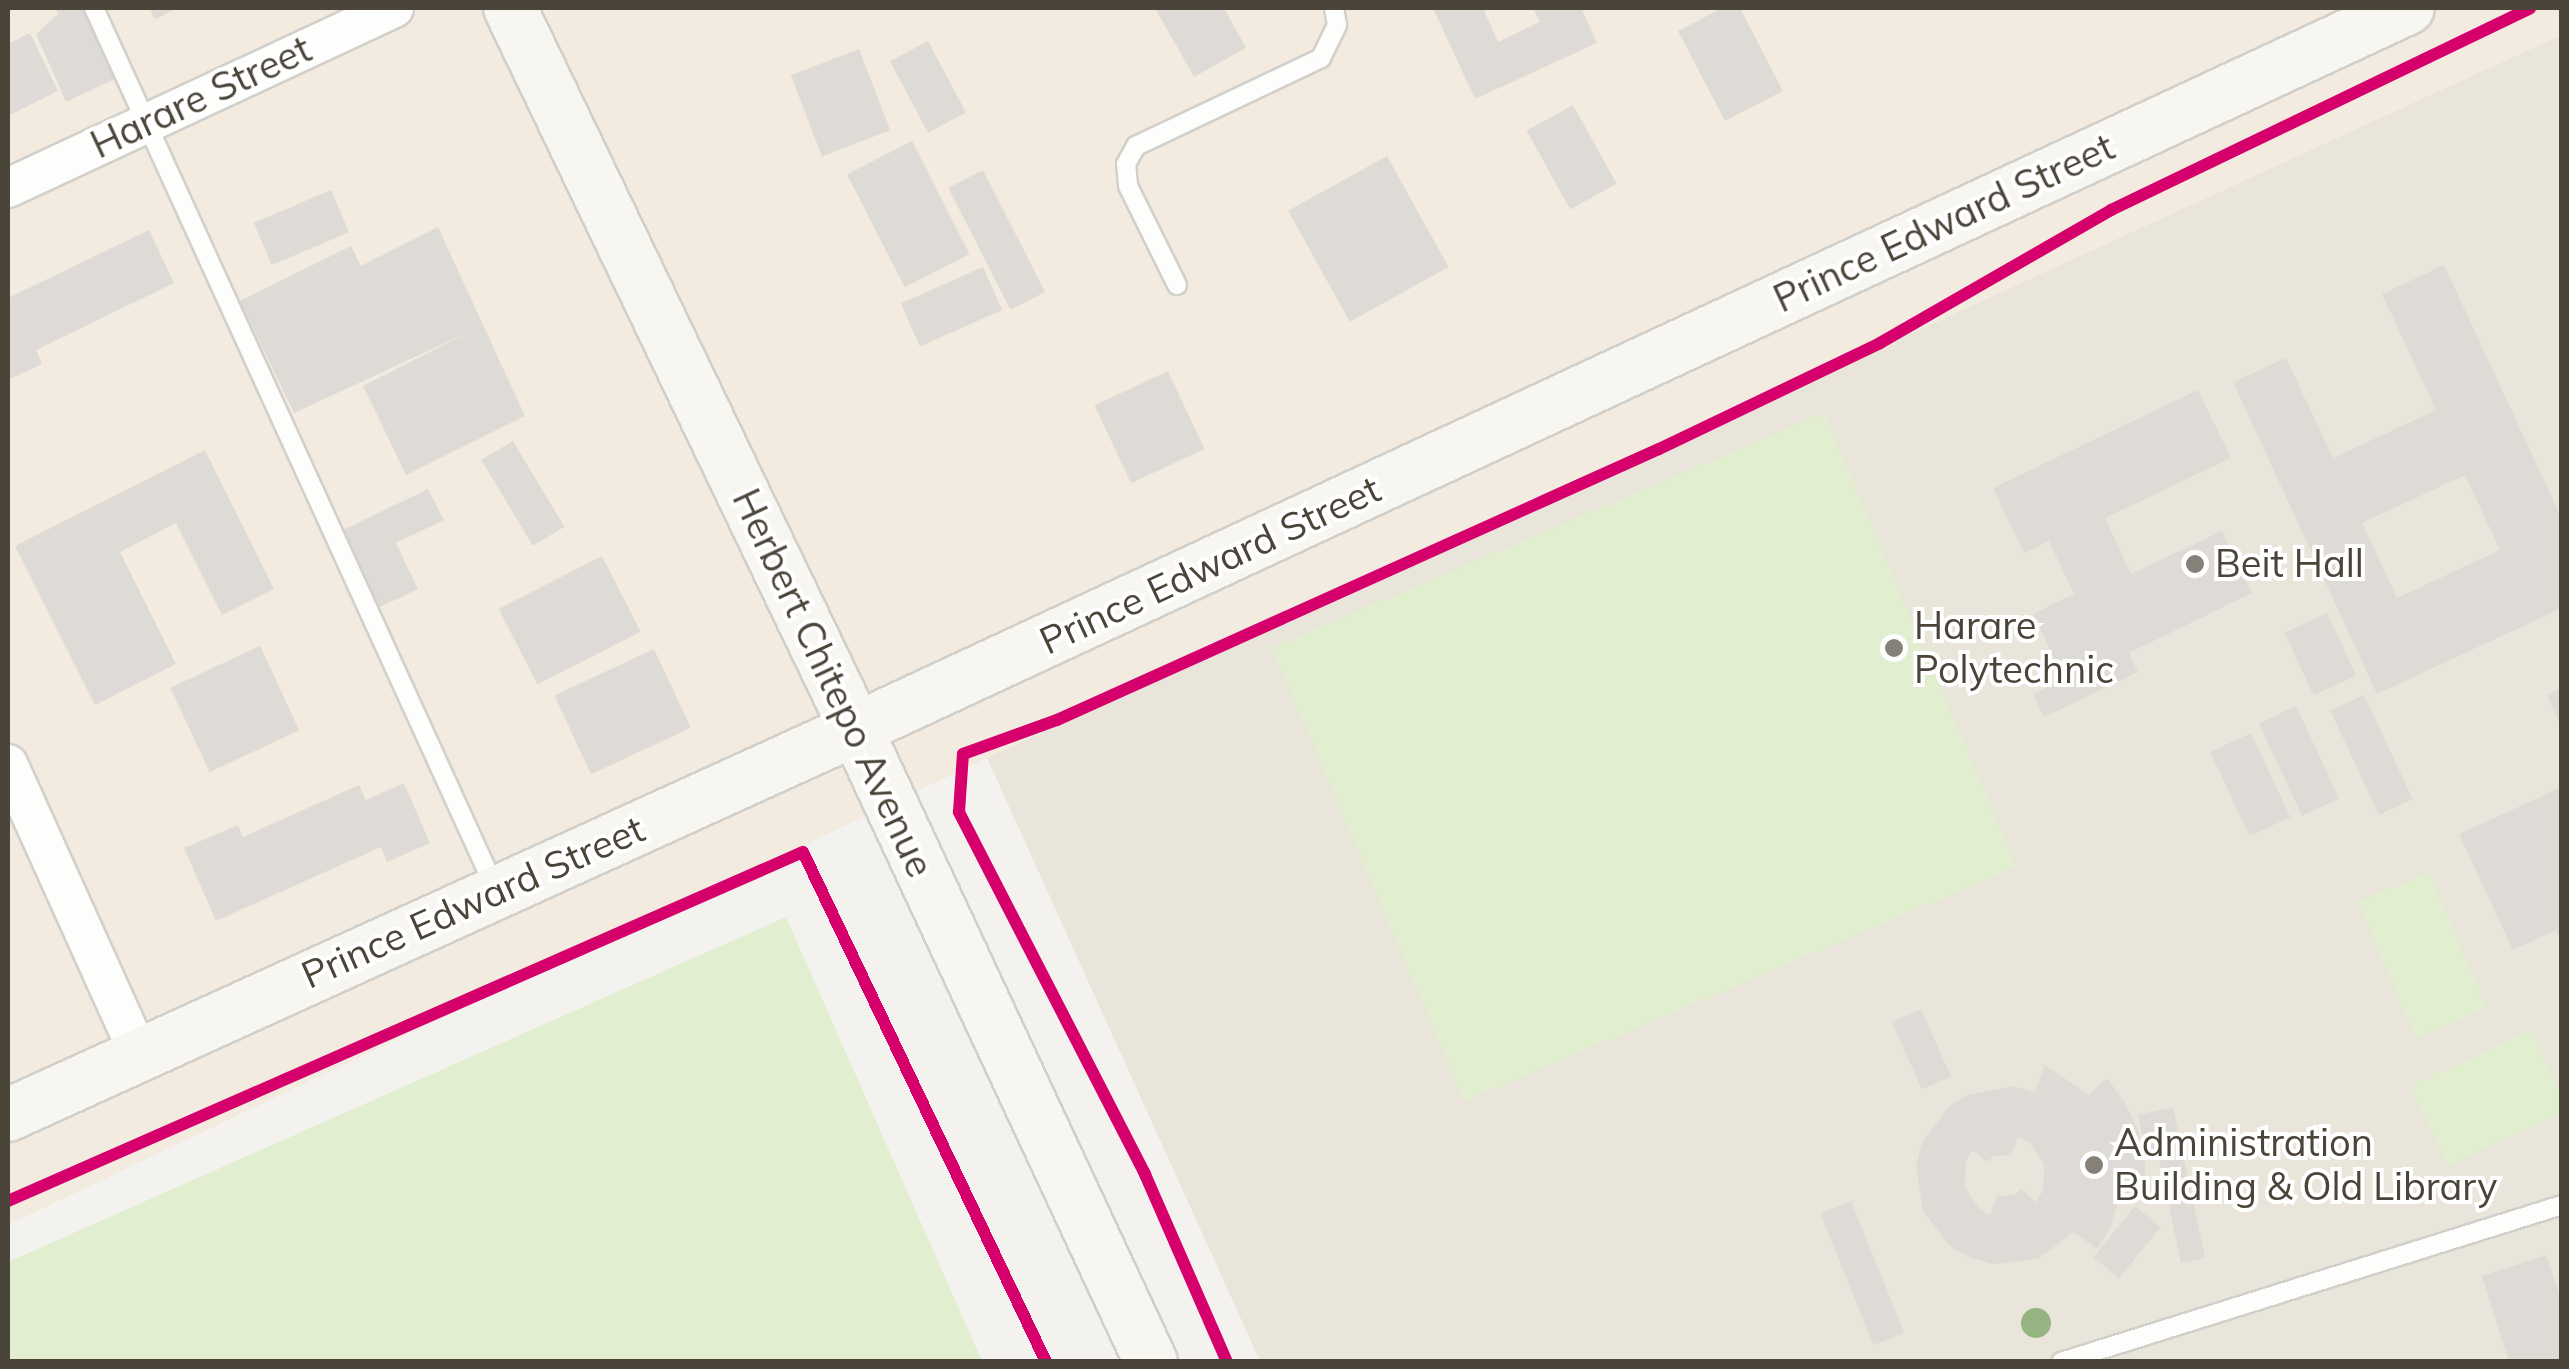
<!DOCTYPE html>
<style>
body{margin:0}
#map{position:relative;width:2569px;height:1369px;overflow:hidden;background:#f4f2ee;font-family:Mulish,sans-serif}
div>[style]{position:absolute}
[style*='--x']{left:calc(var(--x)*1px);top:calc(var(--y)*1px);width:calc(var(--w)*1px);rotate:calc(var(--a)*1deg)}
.commercial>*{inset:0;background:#f3ebdf}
.education>*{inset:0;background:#eae5da}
.green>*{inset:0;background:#e1eecf;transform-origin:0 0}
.building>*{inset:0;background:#dedbd6;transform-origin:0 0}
.roads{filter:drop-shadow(2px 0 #d2d0cb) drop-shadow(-2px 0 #d2d0cb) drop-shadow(0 2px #d2d0cb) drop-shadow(0 -2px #d2d0cb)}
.lane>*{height:18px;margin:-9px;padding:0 9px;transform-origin:9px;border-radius:9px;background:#fdfdfc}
.street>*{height:38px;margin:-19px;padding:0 19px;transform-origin:19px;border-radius:19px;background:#fdfdfc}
.secondary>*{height:52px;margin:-26px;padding:0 26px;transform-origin:26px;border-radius:26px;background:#f7f6f1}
.cycleway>*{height:12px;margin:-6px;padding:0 6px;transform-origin:6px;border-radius:6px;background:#d6006c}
.trees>*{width:30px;height:30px;margin:-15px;border-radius:50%;background:#96b382}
.dots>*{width:28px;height:28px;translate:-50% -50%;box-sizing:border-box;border:5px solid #fff;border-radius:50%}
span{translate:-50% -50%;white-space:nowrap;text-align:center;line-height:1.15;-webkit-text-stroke:8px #fff;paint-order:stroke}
.street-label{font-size:38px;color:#4b4439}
.poi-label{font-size:38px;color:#4b4439}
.left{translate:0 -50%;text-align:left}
.frame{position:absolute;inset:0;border:10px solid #4b4439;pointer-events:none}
</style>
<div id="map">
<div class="commercial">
<i style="clip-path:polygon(8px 8px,2561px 8px,2561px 35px,987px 758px,8px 1225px)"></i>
</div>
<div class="education">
<i style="clip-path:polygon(2561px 35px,2561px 1361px,1260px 1361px,987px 758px)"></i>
</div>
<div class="green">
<i style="left:1824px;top:413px;width:493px;height:600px;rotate:67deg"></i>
<i style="left:2429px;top:872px;width:148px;height:77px;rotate:67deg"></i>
<i style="clip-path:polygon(786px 917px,982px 1361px,8px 1361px,8px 1262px)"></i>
<i style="clip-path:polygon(2531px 1029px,2561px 1093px,2561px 1113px,2448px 1166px,2411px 1086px)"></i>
</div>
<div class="building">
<i style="clip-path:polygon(55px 8px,85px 8px,117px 78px,66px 102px,36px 34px,58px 14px)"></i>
<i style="clip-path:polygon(149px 8px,178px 8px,155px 19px)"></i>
<i style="clip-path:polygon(1155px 8px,1224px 8px,1246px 48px,1194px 77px)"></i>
<i style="clip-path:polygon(1433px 8px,1483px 8px,1498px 42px,1540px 22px,1533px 8px,1581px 8px,1597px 43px,1475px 99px)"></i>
<i style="clip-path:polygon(1722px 8px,1740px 8px,1783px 91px,1725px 121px,1678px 31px)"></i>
<i style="clip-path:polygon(30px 33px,58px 91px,8px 116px,8px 44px)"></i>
<i style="left:928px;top:41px;width:81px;height:43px;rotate:62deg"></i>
<i style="left:859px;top:49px;width:87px;height:73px;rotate:69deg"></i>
<i style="left:1573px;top:105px;width:90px;height:53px;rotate:61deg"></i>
<i style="left:912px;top:141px;width:127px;height:73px;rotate:63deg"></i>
<i style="left:1387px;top:156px;width:127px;height:113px;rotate:61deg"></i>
<i style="left:983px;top:170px;width:137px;height:39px;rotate:63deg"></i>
<i style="left:331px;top:190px;width:46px;height:84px;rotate:67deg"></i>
<i style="clip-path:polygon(438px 227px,525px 416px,406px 475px,363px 386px,471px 331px,294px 413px,240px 301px,351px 246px,361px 266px)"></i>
<i style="clip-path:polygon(149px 230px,174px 283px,36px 350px,42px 364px,8px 380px,8px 298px)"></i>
<i style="clip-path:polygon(evenodd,2444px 265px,2562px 519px,2562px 608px,2377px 694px,2233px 382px,2286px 358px,2333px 458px,2436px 410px,2382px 294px,2444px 265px,2465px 475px,2500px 550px,2397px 598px,2362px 523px,2465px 475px)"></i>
<i style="left:983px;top:267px;width:47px;height:90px;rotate:66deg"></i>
<i style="left:1168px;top:371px;width:86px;height:81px;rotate:65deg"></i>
<i style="clip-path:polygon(2198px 390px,2231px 458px,2105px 518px,2131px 574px,2222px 531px,2252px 593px,2129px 653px,2138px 672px,2044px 717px,2033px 694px,2064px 679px,2033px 614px,2074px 594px,2049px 541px,2024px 553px,1993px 488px)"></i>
<i style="left:513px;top:441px;width:100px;height:37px;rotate:59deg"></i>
<i style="clip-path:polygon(205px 450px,274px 589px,222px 615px,176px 523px,120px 552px,176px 664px,95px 705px,15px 546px)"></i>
<i style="clip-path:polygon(428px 489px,444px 520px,396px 543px,418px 589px,376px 609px,339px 532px)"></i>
<i style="left:602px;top:556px;width:85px;height:116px;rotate:63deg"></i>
<i style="left:2327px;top:613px;width:69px;height:47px;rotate:65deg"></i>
<i style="left:260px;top:646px;width:93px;height:99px;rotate:65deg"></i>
<i style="left:654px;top:649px;width:87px;height:110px;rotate:65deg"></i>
<i style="clip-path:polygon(2562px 688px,2562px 728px,2547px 695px)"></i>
<i style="left:2364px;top:695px;width:115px;height:37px;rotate:65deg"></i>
<i style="left:2296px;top:706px;width:102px;height:41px;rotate:65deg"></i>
<i style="left:2251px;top:733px;width:93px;height:45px;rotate:65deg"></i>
<i style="clip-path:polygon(404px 783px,430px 843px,387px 862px,381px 847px,216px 921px,184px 848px,238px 825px,243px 837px,359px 785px,366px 800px)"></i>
<i style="clip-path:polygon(2562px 787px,2562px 941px,2556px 930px,2513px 950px,2459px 834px)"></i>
<i style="left:1921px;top:1009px;width:74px;height:32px;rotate:66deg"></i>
<i style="clip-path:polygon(evenodd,2045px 1065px,2089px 1095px,2107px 1078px,2126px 1104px,2139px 1133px,2145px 1164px,2144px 1196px,2120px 1193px,2110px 1228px,2097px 1249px,2074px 1232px,2038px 1259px,1993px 1264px,1971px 1258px,1951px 1247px,1923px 1211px,1916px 1166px,1922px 1143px,1948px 1107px,1968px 1095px,2013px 1086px,2035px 1092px,2045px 1065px,2018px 1137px,2030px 1143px,2044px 1164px,2043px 1190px,2036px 1202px,2021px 1189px,2014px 1195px,1997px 1196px,1990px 1215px,1979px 1209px,1965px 1187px,1966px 1161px,1972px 1150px,1987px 1162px,1994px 1156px,2011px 1155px,2018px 1137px)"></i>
<i style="clip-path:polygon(2173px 1107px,2205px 1258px,2181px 1263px,2157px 1150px,2146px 1152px,2138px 1115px)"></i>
<i style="left:1851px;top:1201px;width:142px;height:33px;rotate:68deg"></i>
<i style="left:2135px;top:1206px;width:33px;height:66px;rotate:39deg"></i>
<i style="clip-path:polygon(2546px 1255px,2562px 1302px,2562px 1362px,2509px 1362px,2482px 1276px)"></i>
</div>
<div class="roads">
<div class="lane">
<i style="--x:94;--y:8;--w:969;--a:65.5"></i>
<i style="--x:1177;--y:285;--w:110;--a:-116.3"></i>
<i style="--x:1128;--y:186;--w:22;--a:-95"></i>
<i style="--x:1126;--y:164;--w:21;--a:-61"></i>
<i style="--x:1136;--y:146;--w:205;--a:-25.4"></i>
<i style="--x:1321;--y:58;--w:37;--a:-64"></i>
<i style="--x:1337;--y:25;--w:17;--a:-100"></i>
<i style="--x:2061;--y:1362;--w:525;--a:-17.4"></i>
</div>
<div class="street">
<i style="--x:8;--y:188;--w:426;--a:-25"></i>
<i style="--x:8;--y:764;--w:318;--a:65.7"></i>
</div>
<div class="secondary">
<i style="--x:510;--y:8;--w:800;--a:64.36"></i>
<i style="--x:856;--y:729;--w:698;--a:65.01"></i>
<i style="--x:8;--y:1115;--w:932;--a:-24.47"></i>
<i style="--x:856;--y:729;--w:1711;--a:-24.92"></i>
</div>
</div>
<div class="cycleway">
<i style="--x:8;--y:1201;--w:868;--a:-23.7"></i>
<i style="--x:803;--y:852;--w:565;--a:64.52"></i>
<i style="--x:1227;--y:1362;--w:205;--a:-113.6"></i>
<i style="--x:1145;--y:1174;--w:407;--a:-117.2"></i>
<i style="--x:959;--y:812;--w:58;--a:-86.1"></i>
<i style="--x:963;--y:754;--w:100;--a:-19.9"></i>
<i style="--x:1057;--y:720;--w:660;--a:-24.24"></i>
<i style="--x:1659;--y:449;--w:245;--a:-25.6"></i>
<i style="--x:1880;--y:343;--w:267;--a:-29.9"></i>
<i style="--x:2111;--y:210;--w:465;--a:-25.7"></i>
</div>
<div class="trees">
<i style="left:2036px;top:1323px"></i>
</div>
<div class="dots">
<i style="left:2195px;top:564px;background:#868178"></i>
<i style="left:1894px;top:648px;background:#868178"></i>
<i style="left:2094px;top:1165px;background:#868178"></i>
</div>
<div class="street-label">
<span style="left:201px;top:97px;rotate:-25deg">Harare Street</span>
<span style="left:1944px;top:223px;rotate:-25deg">Prince Edward Street</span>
<span style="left:1210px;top:565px;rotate:-25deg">Prince Edward Street</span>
<span style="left:833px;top:683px;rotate:65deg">Herbert Chitepo Avenue</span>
<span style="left:473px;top:902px;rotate:-24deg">Prince Edward Street</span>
</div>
<div class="poi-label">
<span class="left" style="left:2215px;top:564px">Beit Hall</span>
<span class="left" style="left:1914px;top:648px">Harare<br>Polytechnic</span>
<span class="left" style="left:2114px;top:1165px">Administration<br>Building &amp; Old Library</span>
</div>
<div class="frame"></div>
</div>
